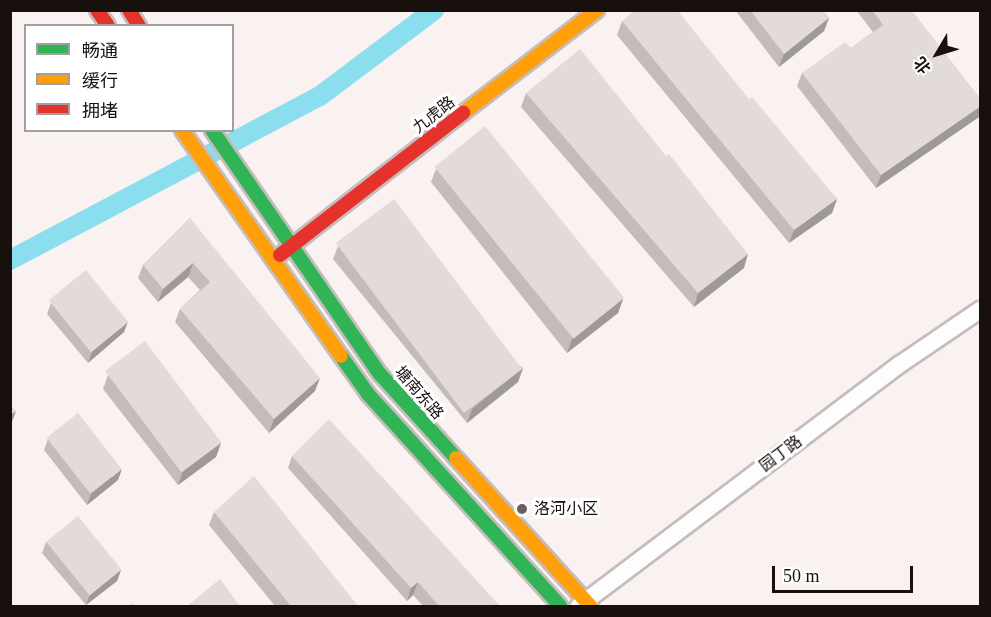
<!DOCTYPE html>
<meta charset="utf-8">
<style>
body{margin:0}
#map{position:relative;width:991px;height:617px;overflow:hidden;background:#faf2f0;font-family:"Times New Roman","Noto Sans SC",serif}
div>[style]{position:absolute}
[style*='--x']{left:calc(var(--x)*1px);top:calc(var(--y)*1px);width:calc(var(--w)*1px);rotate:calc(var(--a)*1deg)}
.canal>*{height:20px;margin:-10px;padding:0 10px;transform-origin:10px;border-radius:10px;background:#8adeee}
.roads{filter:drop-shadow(2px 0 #c5bdbb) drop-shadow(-2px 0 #c5bdbb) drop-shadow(0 2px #c5bdbb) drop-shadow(0 -2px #c5bdbb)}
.street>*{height:16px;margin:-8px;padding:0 8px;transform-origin:8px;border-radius:8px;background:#fefdfd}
.fast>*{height:14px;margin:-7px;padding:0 7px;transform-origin:7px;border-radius:7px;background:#30b455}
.slow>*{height:14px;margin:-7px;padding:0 7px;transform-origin:7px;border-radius:7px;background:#ff9f0a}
.jam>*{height:14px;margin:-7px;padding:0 7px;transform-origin:7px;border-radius:7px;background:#e5322d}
.wall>*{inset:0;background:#c3bcba}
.shaded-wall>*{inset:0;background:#9f9997}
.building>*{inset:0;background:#e3dbd8;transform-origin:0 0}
.dots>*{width:16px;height:16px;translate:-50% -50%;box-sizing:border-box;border:3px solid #fff;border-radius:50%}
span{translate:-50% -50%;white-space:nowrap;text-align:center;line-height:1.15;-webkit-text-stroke:6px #fff;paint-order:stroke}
.street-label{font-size:16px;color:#17100d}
.poi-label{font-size:16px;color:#17100d}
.left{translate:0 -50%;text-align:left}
.frame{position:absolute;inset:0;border:12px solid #17100d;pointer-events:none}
.legend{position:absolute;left:24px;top:24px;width:210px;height:108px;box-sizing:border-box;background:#fff;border:2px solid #a29f9e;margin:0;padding:8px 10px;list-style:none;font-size:18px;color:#17100d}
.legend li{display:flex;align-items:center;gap:12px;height:30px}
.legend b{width:30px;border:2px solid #a29f9e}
.north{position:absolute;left:907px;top:24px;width:60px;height:60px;-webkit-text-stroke:4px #fff;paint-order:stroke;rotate:232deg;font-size:16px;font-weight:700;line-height:24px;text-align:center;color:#17100d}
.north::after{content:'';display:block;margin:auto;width:21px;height:27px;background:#17100d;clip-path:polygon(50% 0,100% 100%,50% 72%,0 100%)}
.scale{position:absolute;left:772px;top:566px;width:141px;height:27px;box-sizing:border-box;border:3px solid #17100d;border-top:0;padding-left:8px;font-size:18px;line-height:21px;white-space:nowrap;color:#17100d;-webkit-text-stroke:4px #fff;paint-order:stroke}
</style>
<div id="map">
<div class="canal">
<i style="--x:10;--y:260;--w:351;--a:-27.9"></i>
<i style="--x:320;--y:96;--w:143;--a:-37"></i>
</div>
<div class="roads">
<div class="street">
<i style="--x:579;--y:606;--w:401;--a:-37"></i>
<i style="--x:899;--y:365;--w:98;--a:-34.2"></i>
</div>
<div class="fast">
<i style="--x:212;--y:130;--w:296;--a:55.5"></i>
<i style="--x:380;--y:374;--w:113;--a:47.9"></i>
<i style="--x:341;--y:356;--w:47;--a:54.6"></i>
<i style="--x:368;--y:394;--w:286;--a:47.8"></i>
</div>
<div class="slow">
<i style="--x:463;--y:113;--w:169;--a:-37.5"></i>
<i style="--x:182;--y:130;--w:276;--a:54.9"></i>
<i style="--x:456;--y:458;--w:200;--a:47.8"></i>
</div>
<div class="jam">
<i style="--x:97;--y:10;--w:19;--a:55"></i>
<i style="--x:129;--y:10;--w:19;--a:58"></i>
<i style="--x:280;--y:255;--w:232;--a:-37.8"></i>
</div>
</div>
<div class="wall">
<i style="clip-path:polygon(735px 10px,823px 10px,829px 18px,824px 31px,779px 67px)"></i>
<i style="clip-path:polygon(856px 10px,911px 10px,981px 100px,981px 112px,979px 117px,876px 188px,797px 86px,802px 73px,851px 48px,873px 32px)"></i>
<i style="clip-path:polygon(622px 21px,749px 99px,837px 199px,832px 213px,789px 243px,617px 35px)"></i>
<i style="clip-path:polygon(526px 93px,666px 156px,744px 268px,694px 307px,521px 107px)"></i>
<i style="clip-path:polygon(436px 169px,623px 299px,618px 313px,567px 353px,431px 182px)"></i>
<i style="clip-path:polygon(190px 218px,315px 391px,269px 433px,175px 322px,180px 309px,200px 290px,188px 277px,158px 302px,138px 278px,143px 265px)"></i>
<i style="clip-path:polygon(338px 246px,523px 368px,518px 382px,467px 423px,333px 259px)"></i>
<i style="clip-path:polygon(51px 303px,124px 332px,88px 363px,47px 314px)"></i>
<i style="clip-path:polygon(108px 375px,221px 443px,216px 457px,178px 485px,103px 389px)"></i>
<i style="clip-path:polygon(48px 439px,118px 480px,87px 505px,44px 450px)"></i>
<i style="clip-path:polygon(292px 456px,500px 606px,423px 606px,413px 595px,407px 601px,288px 468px)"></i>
<i style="clip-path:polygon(214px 512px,358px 606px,275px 606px,209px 525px)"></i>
<i style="clip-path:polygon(46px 542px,121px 570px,117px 581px,86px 605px,42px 553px)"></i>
</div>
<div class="shaded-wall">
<i style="clip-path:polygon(829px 18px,824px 31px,779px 67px,784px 54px)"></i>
<i style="clip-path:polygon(981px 106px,981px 112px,979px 117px,876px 188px,881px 175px)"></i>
<i style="clip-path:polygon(837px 199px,832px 213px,789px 243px,794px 230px)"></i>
<i style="clip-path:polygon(748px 254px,744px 268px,694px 307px,698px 293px)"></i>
<i style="clip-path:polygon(193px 263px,188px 277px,158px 302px,163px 289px)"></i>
<i style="clip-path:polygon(623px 299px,618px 313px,567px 353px,572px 339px)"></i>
<i style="clip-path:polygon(128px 322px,124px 332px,88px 363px,92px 352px)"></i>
<i style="clip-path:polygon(523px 368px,518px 382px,467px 423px,472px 409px)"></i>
<i style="clip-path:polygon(320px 378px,315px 391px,269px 433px,274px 419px)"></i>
<i style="clip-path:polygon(16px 411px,12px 422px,10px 423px,10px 415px)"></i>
<i style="clip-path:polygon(221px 443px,216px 457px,178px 485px,183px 471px)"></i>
<i style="clip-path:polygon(122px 469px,118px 480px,87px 505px,91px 494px)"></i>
<i style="clip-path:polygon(121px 570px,117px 581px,86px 605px,90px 595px)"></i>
<i style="clip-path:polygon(418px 582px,413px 595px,407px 601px,411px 588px)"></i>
</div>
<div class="building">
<i style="clip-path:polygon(634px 10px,677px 10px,749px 99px,752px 97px,837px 199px,794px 230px,622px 21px)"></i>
<i style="clip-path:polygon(750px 10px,823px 10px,829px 18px,784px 54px)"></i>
<i style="clip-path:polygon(872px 10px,911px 10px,981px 100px,981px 106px,881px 175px,802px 73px,845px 42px,851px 48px,883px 25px)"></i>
<i style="clip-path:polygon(580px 49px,666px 156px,669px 154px,748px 254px,698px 293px,526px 93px)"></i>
<i style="left:485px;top:126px;width:221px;height:65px;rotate:51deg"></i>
<i style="left:394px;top:199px;width:213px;height:73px;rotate:53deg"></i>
<i style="clip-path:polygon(190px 218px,320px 378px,274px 419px,180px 309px,210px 282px,193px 263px,163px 289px,143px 265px)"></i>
<i style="left:86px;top:270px;width:67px;height:48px;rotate:51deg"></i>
<i style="left:145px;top:341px;width:127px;height:50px;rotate:53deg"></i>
<i style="clip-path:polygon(10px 404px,16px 411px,10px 415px)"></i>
<i style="left:78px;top:413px;width:71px;height:40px;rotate:52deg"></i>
<i style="clip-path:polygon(329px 419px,500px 606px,439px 606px,418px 582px,411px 588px,292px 456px)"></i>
<i style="clip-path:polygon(254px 476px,358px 606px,291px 606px,214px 512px)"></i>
<i style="left:78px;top:516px;width:69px;height:41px;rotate:51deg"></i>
<i style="clip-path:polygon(220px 579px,240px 606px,187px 606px)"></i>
<i style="clip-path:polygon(132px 603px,135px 606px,127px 606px)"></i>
</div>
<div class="dots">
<i style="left:522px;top:509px;background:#665f5c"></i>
</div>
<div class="street-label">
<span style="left:434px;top:115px;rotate:-38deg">九虎路</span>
<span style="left:419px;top:393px;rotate:49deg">塘南东路</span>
<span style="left:781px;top:454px;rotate:-37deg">园丁路</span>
</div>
<div class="poi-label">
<span class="left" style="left:534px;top:509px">洛河小区</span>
</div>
<div class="frame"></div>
<ul class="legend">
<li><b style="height:8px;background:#30b455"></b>畅通</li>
<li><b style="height:8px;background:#ff9f0a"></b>缓行</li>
<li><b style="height:8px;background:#e5322d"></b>拥堵</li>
</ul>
<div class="north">北</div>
<div class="scale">50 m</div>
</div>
